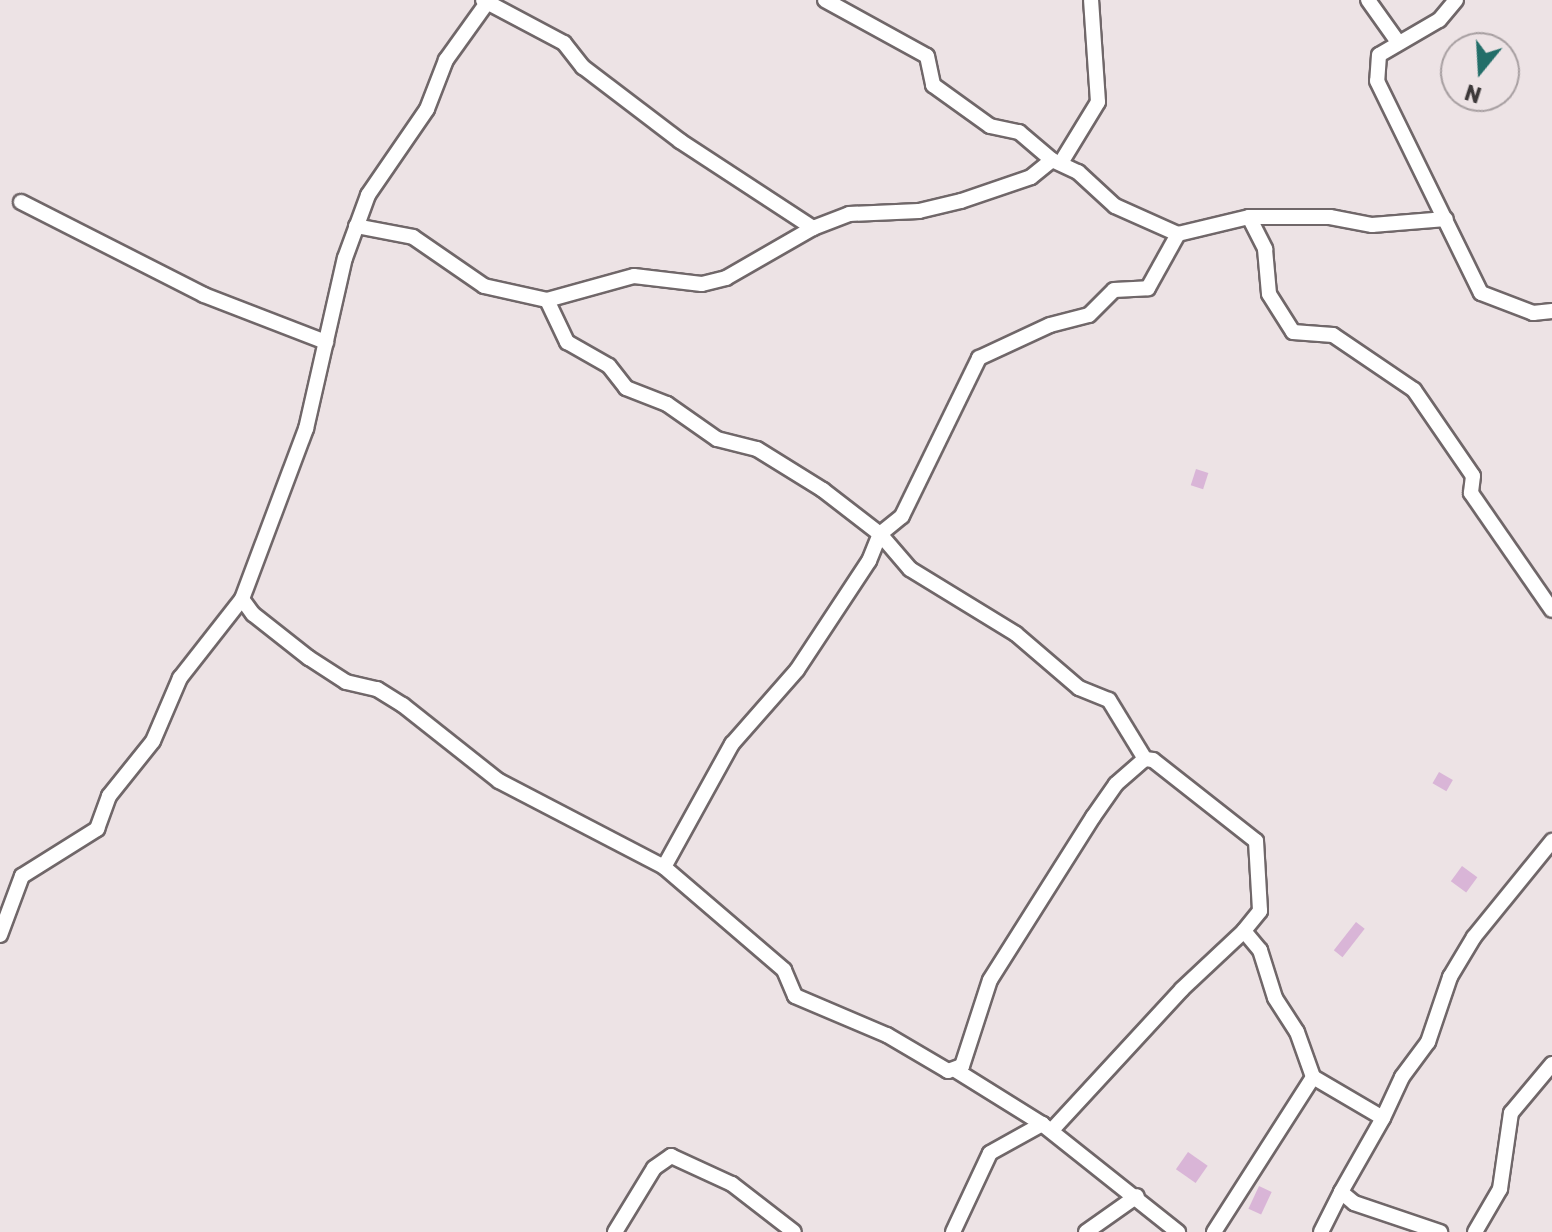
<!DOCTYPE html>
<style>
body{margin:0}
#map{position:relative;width:1552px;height:1232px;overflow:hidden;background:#ede3e5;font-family:Rubik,sans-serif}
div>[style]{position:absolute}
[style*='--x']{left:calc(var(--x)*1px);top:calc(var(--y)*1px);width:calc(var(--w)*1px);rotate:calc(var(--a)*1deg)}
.building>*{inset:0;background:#d9b5d7;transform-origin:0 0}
.roads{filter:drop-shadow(2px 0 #706769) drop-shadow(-2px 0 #706769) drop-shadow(0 2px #706769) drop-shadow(0 -2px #706769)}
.street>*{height:14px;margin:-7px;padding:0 7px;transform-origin:7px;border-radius:7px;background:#fff}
span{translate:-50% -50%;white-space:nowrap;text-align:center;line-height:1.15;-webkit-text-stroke:6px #ede3e5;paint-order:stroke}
.north{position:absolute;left:1440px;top:32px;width:80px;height:80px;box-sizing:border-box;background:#ede3e5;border:2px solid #a79fa1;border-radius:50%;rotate:198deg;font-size:22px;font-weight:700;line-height:32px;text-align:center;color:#3d393a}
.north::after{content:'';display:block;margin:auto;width:28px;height:36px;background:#236e69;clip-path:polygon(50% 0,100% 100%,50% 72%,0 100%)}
</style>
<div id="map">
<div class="building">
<i style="left:1196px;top:469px;width:13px;height:17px;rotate:18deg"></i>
<i style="left:1439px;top:772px;width:16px;height:13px;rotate:30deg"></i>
<i style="left:1462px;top:866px;width:19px;height:19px;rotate:36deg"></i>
<i style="left:1356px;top:922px;width:11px;height:36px;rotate:38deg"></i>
<i style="left:1188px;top:1152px;width:24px;height:21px;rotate:35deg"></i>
<i style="left:1259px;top:1186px;width:14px;height:25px;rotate:25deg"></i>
</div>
<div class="roads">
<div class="street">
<i style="--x:483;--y:0;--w:92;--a:28"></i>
<i style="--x:564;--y:43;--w:31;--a:52"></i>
<i style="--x:583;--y:67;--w:122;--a:37.3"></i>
<i style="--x:680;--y:141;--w:159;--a:33.2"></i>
<i style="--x:825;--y:0;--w:116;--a:28.8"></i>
<i style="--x:927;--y:56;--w:30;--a:78"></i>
<i style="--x:933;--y:85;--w:70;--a:35.7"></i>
<i style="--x:990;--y:126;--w:30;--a:12"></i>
<i style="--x:1019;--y:132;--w:43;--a:40.3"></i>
<i style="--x:1368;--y:0;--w:52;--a:54.5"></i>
<i style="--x:1456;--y:0;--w:26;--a:130"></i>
<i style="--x:1439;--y:20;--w:69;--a:149.7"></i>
<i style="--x:1379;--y:55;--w:26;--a:94"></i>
<i style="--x:1377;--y:81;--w:236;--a:63.9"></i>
<i style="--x:1481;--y:293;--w:56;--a:21"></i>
<i style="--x:1533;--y:313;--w:19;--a:-6"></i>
<i style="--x:1062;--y:161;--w:69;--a:-58.6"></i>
<i style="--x:1098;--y:102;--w:102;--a:-93.9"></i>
<i style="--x:21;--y:202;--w:205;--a:26.9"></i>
<i style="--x:204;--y:295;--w:131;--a:21.1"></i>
<i style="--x:1249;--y:217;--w:36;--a:63"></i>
<i style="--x:1265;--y:249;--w:45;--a:84.9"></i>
<i style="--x:1269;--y:294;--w:45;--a:57.7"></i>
<i style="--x:1293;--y:332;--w:40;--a:4.3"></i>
<i style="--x:1333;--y:335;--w:98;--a:34.2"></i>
<i style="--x:1414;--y:390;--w:104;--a:55.5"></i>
<i style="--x:1473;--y:476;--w:17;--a:97"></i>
<i style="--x:1471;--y:493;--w:142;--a:55.3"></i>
<i style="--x:356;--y:226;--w:58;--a:10.9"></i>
<i style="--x:413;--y:237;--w:86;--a:34.6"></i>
<i style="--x:484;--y:286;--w:65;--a:12.5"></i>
<i style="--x:547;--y:300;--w:90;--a:-15.4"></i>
<i style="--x:634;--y:276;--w:68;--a:6.7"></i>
<i style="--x:702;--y:284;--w:25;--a:-14"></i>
<i style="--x:726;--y:278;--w:100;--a:-29.9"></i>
<i style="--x:813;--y:228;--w:39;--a:-21"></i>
<i style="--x:849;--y:214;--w:70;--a:-2.5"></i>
<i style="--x:919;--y:211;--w:43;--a:-13.4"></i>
<i style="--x:961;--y:201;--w:74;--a:-18.9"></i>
<i style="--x:1031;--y:177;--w:27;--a:-39"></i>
<i style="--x:1052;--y:160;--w:29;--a:25"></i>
<i style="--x:1078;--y:172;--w:50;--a:42.6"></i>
<i style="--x:1115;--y:206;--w:69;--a:24"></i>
<i style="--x:1178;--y:234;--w:73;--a:-13.5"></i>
<i style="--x:1249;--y:217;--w:81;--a:0"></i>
<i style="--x:1330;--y:217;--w:43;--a:10.8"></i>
<i style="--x:1372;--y:225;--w:74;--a:-4.6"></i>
<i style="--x:547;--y:300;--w:47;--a:64.5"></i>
<i style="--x:567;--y:342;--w:48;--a:29.7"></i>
<i style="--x:609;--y:366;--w:28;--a:52"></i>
<i style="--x:626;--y:388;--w:44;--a:21.3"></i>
<i style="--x:667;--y:404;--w:61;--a:35"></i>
<i style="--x:717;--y:439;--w:41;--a:14"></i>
<i style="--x:757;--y:449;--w:78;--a:31.8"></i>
<i style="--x:823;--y:490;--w:72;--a:37.7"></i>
<i style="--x:880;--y:534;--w:46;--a:49.4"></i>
<i style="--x:910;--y:569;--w:124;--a:31.5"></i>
<i style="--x:1016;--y:634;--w:83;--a:40.6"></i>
<i style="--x:1079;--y:688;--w:32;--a:22"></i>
<i style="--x:1109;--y:700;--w:69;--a:58.6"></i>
<i style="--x:242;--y:599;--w:19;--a:54"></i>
<i style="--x:253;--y:614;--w:71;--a:38.2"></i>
<i style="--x:309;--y:658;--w:44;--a:33"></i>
<i style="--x:346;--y:682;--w:32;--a:13"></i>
<i style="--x:377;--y:689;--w:31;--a:32"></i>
<i style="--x:403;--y:705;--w:122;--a:38.4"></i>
<i style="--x:499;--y:781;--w:186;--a:27.5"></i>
<i style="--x:664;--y:867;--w:158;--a:40.6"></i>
<i style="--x:784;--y:970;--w:28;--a:67"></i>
<i style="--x:795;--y:996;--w:100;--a:23"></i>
<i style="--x:887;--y:1035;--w:71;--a:30.5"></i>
<i style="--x:948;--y:1071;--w:15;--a:-20"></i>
<i style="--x:962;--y:1066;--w:90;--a:-72"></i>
<i style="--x:990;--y:980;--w:193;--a:-57.7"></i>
<i style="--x:1093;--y:817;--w:40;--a:-55.1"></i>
<i style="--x:1116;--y:784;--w:38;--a:-41"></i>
<i style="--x:1145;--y:759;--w:8;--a:7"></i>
<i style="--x:1153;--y:760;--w:131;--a:38.2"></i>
<i style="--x:1256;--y:841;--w:70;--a:86.7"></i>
<i style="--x:1260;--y:911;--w:26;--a:129"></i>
<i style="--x:1244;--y:931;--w:25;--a:50"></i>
<i style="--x:1260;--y:950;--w:50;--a:72.6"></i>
<i style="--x:1275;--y:998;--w:40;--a:57.1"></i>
<i style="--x:1297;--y:1032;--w:48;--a:70.4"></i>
<i style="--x:1313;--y:1077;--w:81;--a:30.4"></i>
<i style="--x:1383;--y:1118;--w:85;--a:119.6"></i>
<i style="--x:1341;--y:1192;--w:17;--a:40"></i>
<i style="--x:1354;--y:1203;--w:91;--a:18.6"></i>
<i style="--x:664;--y:867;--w:141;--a:-61.1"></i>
<i style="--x:732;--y:744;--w:98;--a:-48.7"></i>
<i style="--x:797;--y:670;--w:131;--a:-56.6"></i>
<i style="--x:869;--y:561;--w:29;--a:-68"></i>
<i style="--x:880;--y:534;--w:28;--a:-39"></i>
<i style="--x:902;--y:516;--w:176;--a:-64"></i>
<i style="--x:979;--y:358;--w:78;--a:-24.9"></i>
<i style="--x:1050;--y:325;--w:40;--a:-14.4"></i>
<i style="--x:1089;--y:315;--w:35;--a:-45"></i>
<i style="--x:1114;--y:290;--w:34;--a:-3"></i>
<i style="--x:1148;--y:288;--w:62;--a:-60.9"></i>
<i style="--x:0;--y:935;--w:63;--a:-69.6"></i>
<i style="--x:22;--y:876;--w:89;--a:-32.1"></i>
<i style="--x:97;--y:829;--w:35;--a:-70"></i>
<i style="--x:109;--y:796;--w:70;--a:-51.3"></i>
<i style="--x:153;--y:741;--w:69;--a:-66.8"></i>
<i style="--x:180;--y:678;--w:100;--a:-51.9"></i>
<i style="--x:242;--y:599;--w:182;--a:-69.4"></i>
<i style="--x:306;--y:429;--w:175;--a:-77.2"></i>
<i style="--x:345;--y:258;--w:67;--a:-69.9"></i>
<i style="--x:368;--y:195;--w:104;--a:-55.5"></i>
<i style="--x:427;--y:109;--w:53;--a:-68.8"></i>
<i style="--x:446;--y:60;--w:74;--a:-54.4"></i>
<i style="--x:957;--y:1071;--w:100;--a:31.9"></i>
<i style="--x:1383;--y:1118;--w:45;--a:-65.1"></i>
<i style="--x:1402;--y:1077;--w:44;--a:-53.4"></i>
<i style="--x:1428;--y:1042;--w:69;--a:-71.3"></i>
<i style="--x:1450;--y:977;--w:47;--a:-59"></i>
<i style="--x:1474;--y:937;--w:124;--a:-50.9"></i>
<i style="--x:1052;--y:1130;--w:192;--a:-47.3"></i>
<i style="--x:1182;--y:989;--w:85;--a:-43.1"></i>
<i style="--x:615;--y:1232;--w:75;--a:-58.6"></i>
<i style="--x:654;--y:1168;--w:21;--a:-35"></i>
<i style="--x:671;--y:1156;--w:67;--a:24.7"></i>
<i style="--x:732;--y:1184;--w:78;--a:37.7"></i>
<i style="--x:953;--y:1232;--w:87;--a:-64.9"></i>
<i style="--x:990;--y:1153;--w:60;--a:-29.1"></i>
<i style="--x:1042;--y:1124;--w:174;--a:38.5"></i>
<i style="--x:1086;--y:1232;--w:62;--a:-35.2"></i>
<i style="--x:1214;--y:1232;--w:184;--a:-57.4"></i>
<i style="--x:1321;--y:1232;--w:45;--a:-63.4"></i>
<i style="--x:1475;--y:1232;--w:50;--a:-59.8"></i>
<i style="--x:1500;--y:1189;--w:77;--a:-81.8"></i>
<i style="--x:1511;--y:1113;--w:64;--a:-50.1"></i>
</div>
</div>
<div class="north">N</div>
</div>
